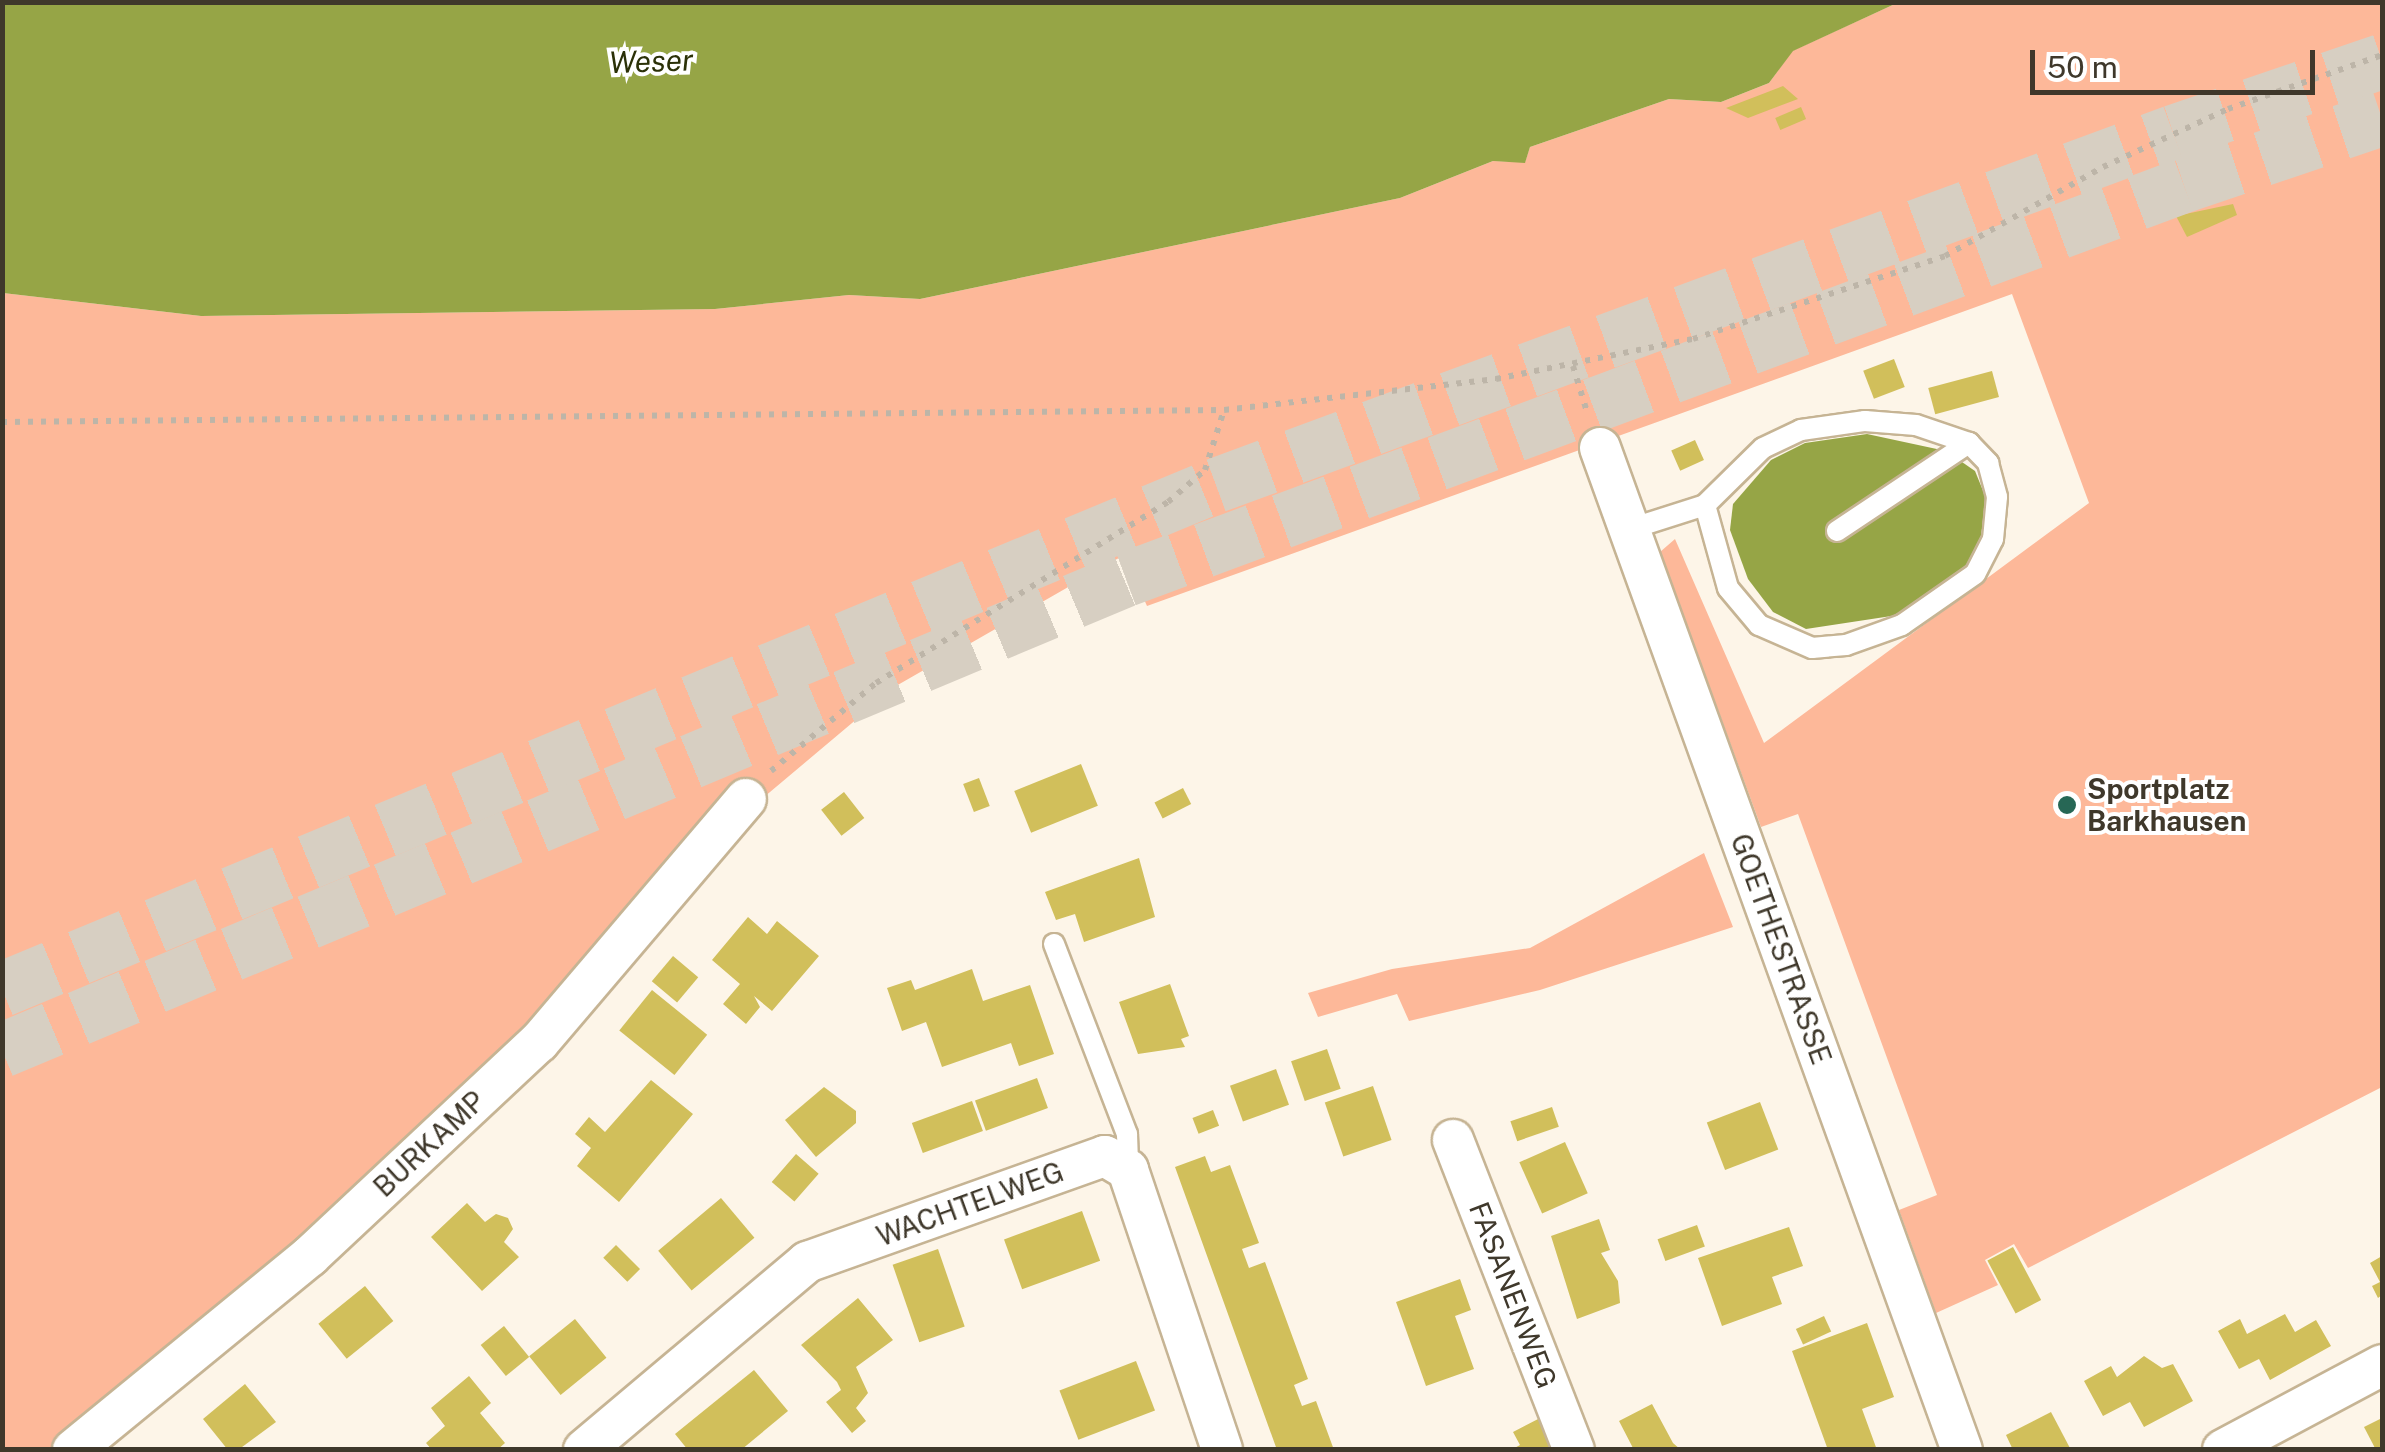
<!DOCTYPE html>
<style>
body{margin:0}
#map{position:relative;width:2385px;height:1452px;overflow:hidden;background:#fdf5e8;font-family:"Public Sans",sans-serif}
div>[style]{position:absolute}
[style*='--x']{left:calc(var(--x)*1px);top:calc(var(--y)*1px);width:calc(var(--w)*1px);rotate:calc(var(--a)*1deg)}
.green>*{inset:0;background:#fdb899}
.water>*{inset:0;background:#96a546}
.building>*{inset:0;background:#d1bf5b;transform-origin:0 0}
.trunk-tunnel>*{height:55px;margin-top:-27.5px;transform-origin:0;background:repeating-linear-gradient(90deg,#d7cfc2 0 55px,transparent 0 83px)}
.path>*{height:6px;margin-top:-3px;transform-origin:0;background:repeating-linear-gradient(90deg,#bdb5a8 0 5px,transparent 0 13px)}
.roads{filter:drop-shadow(2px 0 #c6b494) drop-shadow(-2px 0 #c6b494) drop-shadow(0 2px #c6b494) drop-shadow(0 -2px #c6b494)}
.service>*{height:20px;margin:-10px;padding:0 10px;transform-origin:10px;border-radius:10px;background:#fff}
.minor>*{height:40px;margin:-20px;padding:0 20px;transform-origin:20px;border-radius:20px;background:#fff}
.dots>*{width:28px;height:28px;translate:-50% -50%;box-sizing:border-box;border:5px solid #fff;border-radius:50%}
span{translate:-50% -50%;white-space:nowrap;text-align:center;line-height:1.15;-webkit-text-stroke:8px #fff;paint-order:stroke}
.poi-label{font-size:28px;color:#3f382b;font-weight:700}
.left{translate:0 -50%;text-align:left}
.street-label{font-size:28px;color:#3f382b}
.water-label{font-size:30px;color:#2b3108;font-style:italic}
.frame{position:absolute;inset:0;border:5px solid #3f382b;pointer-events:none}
.scale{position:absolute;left:2030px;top:50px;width:285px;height:45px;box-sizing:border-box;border:5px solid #3f382b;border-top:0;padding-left:12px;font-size:30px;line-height:35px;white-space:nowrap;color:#3f382b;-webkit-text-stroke:8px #fff;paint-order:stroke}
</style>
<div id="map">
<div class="green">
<i style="clip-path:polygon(1897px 3px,2382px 3px,2382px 1087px,2028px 1268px,2014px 1244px,1985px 1260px,1998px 1285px,1936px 1313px,1899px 1210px,1937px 1195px,1798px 814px,1761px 827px,1660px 552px,1675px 539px,1764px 743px,2089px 503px,2012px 294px,1147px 606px,1124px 555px,896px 686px,757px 803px,547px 1047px,88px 1449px,3px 1450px,3px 293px,201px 316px,715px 309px,849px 295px,920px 299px,1400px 198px,1493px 161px,1525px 162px,1530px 147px,1669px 99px,1721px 102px,1769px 83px,1792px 51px)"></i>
<i style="clip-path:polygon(1704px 853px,1733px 927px,1540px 990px,1409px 1021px,1397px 994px,1318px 1017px,1308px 993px,1392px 969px,1530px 948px)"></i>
</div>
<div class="water">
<i style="clip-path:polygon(3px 2px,1897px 2px,1897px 3px,1793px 51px,1769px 83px,1721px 102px,1669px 99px,1530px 147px,1525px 163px,1493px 161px,1400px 198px,920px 299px,849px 295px,715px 309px,201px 316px,3px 293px)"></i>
<i style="clip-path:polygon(1867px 434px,1946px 451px,1975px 471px,1986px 498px,1981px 536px,1966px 566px,1898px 615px,1806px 629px,1773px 612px,1748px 579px,1730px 530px,1733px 504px,1771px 460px,1805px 443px)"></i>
</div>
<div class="building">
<i style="clip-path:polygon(1783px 86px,1798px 99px,1748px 118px,1726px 108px)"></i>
<i style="left:1801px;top:107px;width:13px;height:28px;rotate:67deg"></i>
<i style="clip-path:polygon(2233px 204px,2237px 215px,2187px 237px,2176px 216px)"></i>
<i style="left:1894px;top:359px;width:30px;height:33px;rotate:69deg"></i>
<i style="left:1992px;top:371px;width:27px;height:66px;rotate:75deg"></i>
<i style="left:1695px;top:440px;width:22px;height:26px;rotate:66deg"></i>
<i style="left:1081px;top:764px;width:45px;height:72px;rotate:68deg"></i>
<i style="left:979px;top:778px;width:30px;height:17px;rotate:69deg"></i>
<i style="left:1183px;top:788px;width:18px;height:32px;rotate:63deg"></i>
<i style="left:844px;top:792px;width:33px;height:29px;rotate:52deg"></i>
<i style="clip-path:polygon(1139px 858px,1155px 917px,1084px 942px,1075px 914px,1056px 920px,1045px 892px)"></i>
<i style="clip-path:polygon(748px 917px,767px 934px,777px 921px,819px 956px,772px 1011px,754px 996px,760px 1007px,746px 1024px,723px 1004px,740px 984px,712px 960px)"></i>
<i style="left:673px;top:956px;width:33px;height:33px;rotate:40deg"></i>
<i style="clip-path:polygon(972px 969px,983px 1001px,1030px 985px,1054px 1054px,1019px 1066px,1011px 1043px,942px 1067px,926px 1022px,902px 1031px,887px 988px,911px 980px,915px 990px)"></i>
<i style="clip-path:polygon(1170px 984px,1189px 1036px,1181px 1039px,1185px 1047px,1138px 1054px,1119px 1002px)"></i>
<i style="left:652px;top:990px;width:71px;height:52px;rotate:39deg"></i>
<i style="left:1327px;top:1049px;width:42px;height:38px;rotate:71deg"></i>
<i style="left:1276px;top:1069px;width:38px;height:49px;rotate:70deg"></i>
<i style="left:1037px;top:1078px;width:32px;height:66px;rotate:70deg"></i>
<i style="clip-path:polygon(651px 1080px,693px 1114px,619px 1202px,577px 1166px,591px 1148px,575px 1134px,589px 1117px,605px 1132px)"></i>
<i style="left:1373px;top:1086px;width:57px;height:51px;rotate:71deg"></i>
<i style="clip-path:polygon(824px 1087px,856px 1111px,856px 1123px,816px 1157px,785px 1120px)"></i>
<i style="left:972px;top:1101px;width:32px;height:64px;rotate:70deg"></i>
<i style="left:1760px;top:1102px;width:51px;height:57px;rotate:69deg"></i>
<i style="left:1552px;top:1107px;width:21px;height:44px;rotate:71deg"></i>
<i style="left:1213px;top:1110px;width:17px;height:22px;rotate:69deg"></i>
<i style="left:1565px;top:1142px;width:56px;height:50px;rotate:66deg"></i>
<i style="left:796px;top:1154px;width:30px;height:37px;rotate:41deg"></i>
<i style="clip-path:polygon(1205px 1156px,1211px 1172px,1230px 1165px,1259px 1243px,1242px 1249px,1249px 1268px,1265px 1262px,1308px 1379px,1294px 1385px,1302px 1406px,1316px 1401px,1334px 1450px,1277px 1450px,1175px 1167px)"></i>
<i style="left:721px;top:1198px;width:52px;height:82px;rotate:50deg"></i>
<i style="clip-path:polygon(467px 1203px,485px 1222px,496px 1214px,508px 1218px,513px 1229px,504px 1242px,519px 1257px,482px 1291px,431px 1237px)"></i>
<i style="left:1082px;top:1211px;width:53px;height:83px;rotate:70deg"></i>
<i style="clip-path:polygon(1599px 1219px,1610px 1250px,1601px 1253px,1618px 1281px,1620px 1303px,1577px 1319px,1551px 1236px)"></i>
<i style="left:1697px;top:1225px;width:23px;height:42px;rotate:70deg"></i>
<i style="clip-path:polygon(1789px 1227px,1803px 1266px,1772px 1277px,1782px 1304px,1722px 1326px,1698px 1258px)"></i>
<i style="left:616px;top:1245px;width:34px;height:18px;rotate:45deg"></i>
<i style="left:2013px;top:1247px;width:60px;height:29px;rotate:62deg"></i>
<i style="left:938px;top:1249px;width:82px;height:48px;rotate:71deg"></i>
<i style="clip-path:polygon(2382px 1256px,2382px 1295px,2378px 1298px,2372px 1286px,2380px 1282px,2370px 1263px)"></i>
<i style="clip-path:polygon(1460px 1279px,1471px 1310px,1455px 1316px,1474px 1369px,1426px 1386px,1396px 1302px)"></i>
<i style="left:365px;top:1286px;width:45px;height:60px;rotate:51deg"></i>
<i style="clip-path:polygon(858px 1298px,893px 1340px,856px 1367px,868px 1393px,856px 1408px,866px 1421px,852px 1433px,826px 1402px,841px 1390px,837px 1382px,801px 1345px)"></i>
<i style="clip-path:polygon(2285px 1314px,2295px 1332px,2316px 1320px,2331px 1346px,2270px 1380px,2259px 1359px,2239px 1369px,2218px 1331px,2240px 1319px,2247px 1334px)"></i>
<i style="left:1824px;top:1316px;width:17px;height:31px;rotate:65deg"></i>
<i style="left:575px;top:1319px;width:50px;height:59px;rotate:51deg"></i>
<i style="clip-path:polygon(1867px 1323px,1894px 1397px,1862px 1409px,1877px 1450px,1828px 1450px,1792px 1351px)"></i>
<i style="left:504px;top:1326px;width:40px;height:30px;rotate:51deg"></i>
<i style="clip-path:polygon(2144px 1356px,2162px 1368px,2173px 1364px,2193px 1401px,2144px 1427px,2130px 1402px,2103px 1416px,2084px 1381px,2111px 1366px,2117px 1377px)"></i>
<i style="left:1136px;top:1361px;width:53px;height:82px;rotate:69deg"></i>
<i style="clip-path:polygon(754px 1370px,788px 1411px,741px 1450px,688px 1450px,675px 1434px)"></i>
<i style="clip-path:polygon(469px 1376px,491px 1403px,480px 1413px,505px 1443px,497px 1450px,432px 1450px,426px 1443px,445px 1426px,431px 1408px)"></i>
<i style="clip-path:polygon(245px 1384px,276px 1422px,238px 1450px,228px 1450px,203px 1419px)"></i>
<i style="clip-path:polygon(1652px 1404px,1673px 1443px,1681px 1450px,1634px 1450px,1619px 1421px)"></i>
<i style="clip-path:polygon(2051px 1412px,2071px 1450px,2013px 1450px,2006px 1435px)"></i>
<i style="clip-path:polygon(1542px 1417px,1556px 1450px,1511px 1450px,1520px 1445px,1513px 1432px)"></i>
<i style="clip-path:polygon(2382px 1418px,2382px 1450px,2376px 1450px,2364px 1427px)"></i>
</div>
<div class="trunk-tunnel">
<i style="--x:2;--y:989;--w:1314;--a:-22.55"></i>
<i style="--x:1216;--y:485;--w:1020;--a:-20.25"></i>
<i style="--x:2173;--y:132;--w:221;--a:-18.8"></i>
<i style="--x:2;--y:1050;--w:1219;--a:-22.74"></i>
<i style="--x:1126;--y:579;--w:1129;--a:-20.43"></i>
<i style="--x:2184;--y:185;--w:209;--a:-18.7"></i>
</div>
<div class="path">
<i style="--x:1573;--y:366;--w:48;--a:73.1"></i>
<i style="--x:2;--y:422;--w:1222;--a:-0.56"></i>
<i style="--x:1224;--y:410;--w:274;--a:-6.5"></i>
<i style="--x:1496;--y:379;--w:201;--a:-11.5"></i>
<i style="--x:1693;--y:339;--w:265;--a:-18.2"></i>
<i style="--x:1945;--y:256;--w:181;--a:-29.4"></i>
<i style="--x:2103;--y:167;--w:138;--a:-24.9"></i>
<i style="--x:2228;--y:109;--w:163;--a:-19.3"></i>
<i style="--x:771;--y:771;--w:137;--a:-40"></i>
<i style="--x:876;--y:683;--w:344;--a:-31.8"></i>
<i style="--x:1168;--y:502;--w:49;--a:-40.9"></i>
<i style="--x:1205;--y:470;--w:63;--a:-72.4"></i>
</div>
<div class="roads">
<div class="service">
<i style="--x:1630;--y:529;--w:79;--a:-17.7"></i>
<i style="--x:1705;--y:505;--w:81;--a:-44.5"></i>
<i style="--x:1763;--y:448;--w:42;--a:-25.3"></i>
<i style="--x:1801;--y:430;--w:65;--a:-8"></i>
<i style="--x:1865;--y:421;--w:51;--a:4.5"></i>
<i style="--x:1916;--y:425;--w:56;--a:18.8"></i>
<i style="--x:1969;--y:443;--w:28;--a:46"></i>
<i style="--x:1988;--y:463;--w:35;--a:75"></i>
<i style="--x:1997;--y:497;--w:42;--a:95.4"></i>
<i style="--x:1993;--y:539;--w:39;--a:117"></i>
<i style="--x:1975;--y:574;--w:89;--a:145.1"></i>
<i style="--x:1902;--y:625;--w:59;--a:160.3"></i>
<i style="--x:1846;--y:645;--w:34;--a:175"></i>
<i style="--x:1812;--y:648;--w:58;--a:-156.5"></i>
<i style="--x:1759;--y:625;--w:48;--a:-130"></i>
<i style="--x:1728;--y:588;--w:86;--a:-105.5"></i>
<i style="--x:1837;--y:531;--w:159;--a:-33.7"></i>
<i style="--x:1054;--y:944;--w:204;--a:69"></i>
<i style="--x:1127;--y:1134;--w:36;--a:88"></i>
</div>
<div class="minor">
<i style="--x:1600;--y:448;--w:1065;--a:70.14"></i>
<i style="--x:1453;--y:1140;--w:333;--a:68.7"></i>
<i style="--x:73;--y:1450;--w:306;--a:-39.3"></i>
<i style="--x:310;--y:1256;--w:313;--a:-43.1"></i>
<i style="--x:539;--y:1042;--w:319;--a:-49.6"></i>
<i style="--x:584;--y:1450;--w:292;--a:-40.1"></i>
<i style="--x:807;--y:1262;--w:316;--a:-19.6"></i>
<i style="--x:1105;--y:1156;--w:27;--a:31"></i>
<i style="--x:1128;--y:1170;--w:295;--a:71.4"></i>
<i style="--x:2223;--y:1450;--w:180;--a:-28.1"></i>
</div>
</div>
<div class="dots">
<i style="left:2067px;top:805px;background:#276755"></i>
</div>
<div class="poi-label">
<span class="left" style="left:2087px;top:805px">Sportplatz<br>Barkhausen</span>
</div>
<div class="street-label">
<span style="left:1781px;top:949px;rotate:70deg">GOETHESTRASSE</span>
<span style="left:429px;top:1144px;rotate:-43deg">BURKAMP</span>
<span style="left:970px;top:1204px;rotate:-20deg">WACHTELWEG</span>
<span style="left:1513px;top:1295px;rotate:69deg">FASANENWEG</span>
</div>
<div class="water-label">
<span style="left:651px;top:61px;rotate:-2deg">Weser</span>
</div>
<div class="frame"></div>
<div class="scale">50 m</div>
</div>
